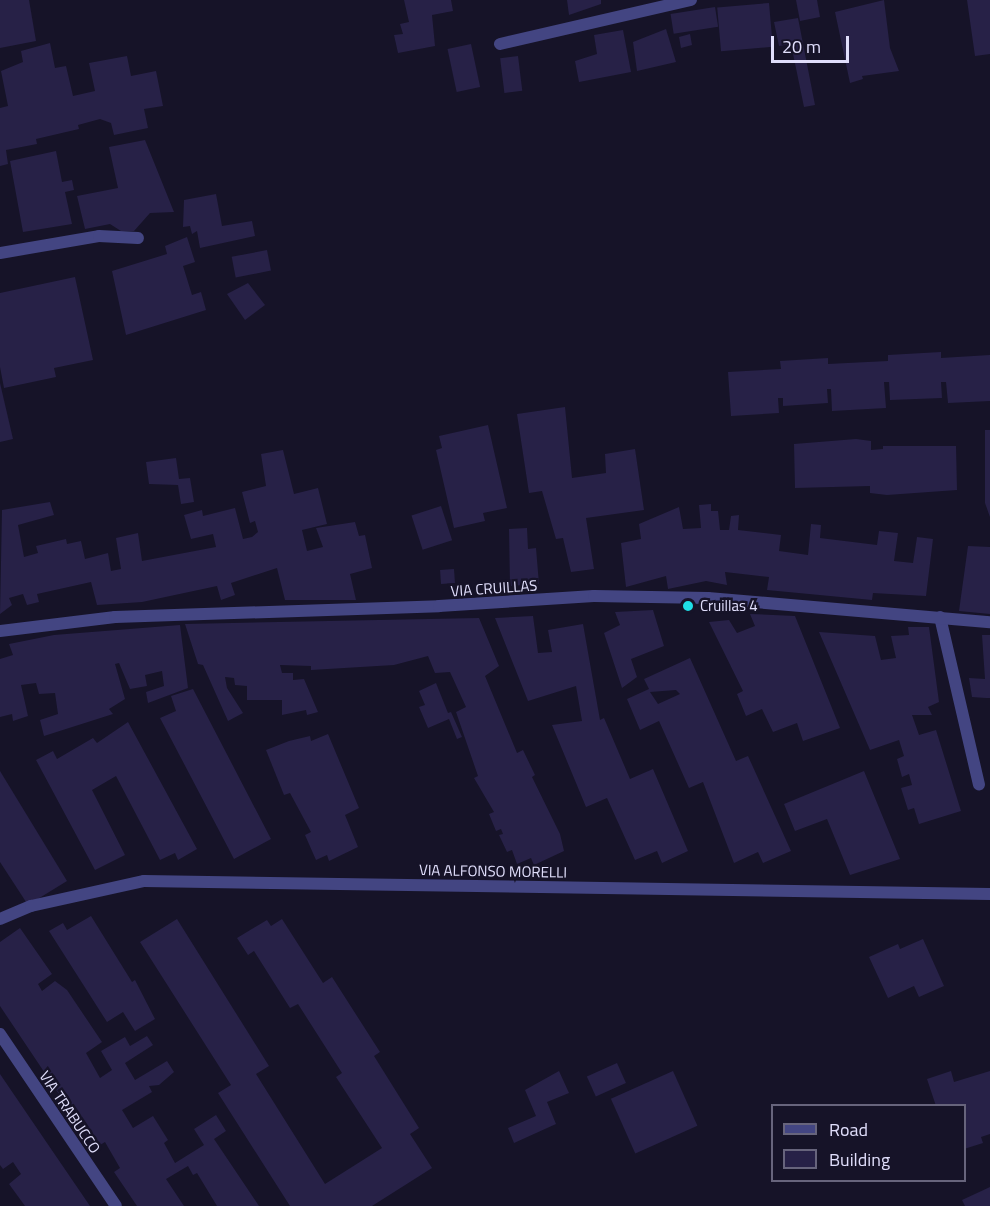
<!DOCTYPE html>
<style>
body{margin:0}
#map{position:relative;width:990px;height:1206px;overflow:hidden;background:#161328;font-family:"Titillium Web",sans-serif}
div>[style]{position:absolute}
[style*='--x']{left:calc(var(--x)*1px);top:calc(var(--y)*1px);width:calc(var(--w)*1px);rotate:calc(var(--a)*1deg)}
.building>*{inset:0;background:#272147;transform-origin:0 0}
.minor>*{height:12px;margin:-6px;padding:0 6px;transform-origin:6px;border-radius:6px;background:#434582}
.dots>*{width:16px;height:16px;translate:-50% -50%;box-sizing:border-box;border:3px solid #161328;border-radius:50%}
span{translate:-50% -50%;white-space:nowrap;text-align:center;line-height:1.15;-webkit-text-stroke:5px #161328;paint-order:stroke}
.street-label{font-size:15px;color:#e0defb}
.poi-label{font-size:15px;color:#e0defb}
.left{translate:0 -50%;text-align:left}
.legend{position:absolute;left:771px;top:1104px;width:195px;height:78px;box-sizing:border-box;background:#161328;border:2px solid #67647c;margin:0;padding:8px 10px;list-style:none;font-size:18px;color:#e0defb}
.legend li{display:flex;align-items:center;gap:12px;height:30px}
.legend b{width:30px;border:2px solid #67647c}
.scale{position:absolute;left:771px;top:36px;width:78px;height:27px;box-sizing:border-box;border:3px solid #e0defb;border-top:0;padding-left:8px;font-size:18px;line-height:21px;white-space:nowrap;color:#e0defb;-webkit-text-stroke:4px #161328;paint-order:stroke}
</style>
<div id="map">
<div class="building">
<i style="clip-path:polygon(0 0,29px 0,36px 41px,0 48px)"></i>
<i style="clip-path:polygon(404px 0,451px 0,453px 11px,432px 15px,435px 46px,398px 53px,394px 35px,403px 34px,400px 24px,409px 22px)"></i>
<i style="clip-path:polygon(567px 0,601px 0,601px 4px,569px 15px)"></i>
<i style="clip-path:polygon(796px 0,817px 0,820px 17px,800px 21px)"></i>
<i style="clip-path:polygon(884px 0,890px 48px,899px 71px,862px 76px,863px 79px,850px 83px,835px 12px)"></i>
<i style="clip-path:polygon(967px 0,990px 0,990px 54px,975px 56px)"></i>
<i style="left:769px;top:3px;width:44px;height:52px;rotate:85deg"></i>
<i style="left:715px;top:7px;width:20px;height:45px;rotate:81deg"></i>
<i style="clip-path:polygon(798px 18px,815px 105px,804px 107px,791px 44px,779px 46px,774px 22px)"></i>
<i style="clip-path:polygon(666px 29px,676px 62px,637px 71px,633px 42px)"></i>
<i style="clip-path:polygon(623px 30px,631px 72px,579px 82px,575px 61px,597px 54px,594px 35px)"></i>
<i style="clip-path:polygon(690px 34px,692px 45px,681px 48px,679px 37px)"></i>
<i style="clip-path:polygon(50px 43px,55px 68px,66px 66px,73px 96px,95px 91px,89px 63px,127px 56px,131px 76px,156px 71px,163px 106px,144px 109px,148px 128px,114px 135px,111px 123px,100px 119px,78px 125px,79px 129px,36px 139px,37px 144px,6px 150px,8px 164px,0 166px,0 108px,8px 106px,1px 71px,23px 62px,21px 51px)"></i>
<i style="left:471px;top:44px;width:44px;height:24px;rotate:78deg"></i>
<i style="left:518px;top:56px;width:35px;height:18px;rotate:83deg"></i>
<i style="clip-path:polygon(145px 140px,174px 212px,150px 213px,134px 231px,121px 231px,110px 224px,85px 229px,77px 196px,118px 188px,109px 147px)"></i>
<i style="clip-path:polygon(56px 151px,62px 182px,72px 180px,74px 190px,65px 192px,72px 224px,23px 232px,10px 161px)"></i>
<i style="clip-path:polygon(216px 194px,222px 226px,252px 221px,255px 236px,200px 248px,197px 231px,192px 234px,190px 226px,183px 227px,184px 200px)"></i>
<i style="clip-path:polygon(187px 237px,195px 262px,183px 266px,192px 295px,201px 292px,206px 310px,126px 335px,112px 271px,167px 254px,165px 246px)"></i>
<i style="left:267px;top:250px;width:21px;height:36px;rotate:79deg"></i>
<i style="clip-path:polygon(75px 277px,93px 360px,54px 368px,56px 377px,4px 388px,0 367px,0 293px)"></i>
<i style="clip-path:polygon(248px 283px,265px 305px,245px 320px,227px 294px)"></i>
<i style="clip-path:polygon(941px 352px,941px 358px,990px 355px,990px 401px,948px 403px,946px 382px,941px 382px,942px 398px,890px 400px,889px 382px,884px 382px,886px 408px,832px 411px,831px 389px,827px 389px,828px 403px,783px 406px,783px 398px,778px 398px,779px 413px,731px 416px,728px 372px,781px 369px,780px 361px,828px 358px,828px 364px,888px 361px,888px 355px)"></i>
<i style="clip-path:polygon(0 383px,13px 439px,0 442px)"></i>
<i style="clip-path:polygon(565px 407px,572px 478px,606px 473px,605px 454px,635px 449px,644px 510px,586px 518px,594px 569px,571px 572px,563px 538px,556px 539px,542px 491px,529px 493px,517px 414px)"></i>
<i style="clip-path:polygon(488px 425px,507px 508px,483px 513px,485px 521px,454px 528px,436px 450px,442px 448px,439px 436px)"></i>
<i style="clip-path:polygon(985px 430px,990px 430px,990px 517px,985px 503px)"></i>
<i style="clip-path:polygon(856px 439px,871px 441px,871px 450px,883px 449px,883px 446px,956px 446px,957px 490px,887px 495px,870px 493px,870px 486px,795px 488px,794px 444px)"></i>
<i style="clip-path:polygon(283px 450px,294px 494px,318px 488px,327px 524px,302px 530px,307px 551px,323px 547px,316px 528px,355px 522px,359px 536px,365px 535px,372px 568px,350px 574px,356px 600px,285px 600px,277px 568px,231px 583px,235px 595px,221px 600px,217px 586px,142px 602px,97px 605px,91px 582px,37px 594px,39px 602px,27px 605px,23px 594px,9px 598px,12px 605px,0 614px,2px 510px,50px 502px,54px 515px,18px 525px,24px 557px,38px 553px,36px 546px,66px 539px,67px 544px,81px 541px,85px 559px,108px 553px,111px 571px,121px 569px,116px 538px,138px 533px,142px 561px,216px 547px,213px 534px,191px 539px,184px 515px,202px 510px,203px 516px,235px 508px,243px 539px,252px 537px,258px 532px,255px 521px,250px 523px,242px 492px,266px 486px,261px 454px)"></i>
<i style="clip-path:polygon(176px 458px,179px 479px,190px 478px,194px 502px,181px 504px,178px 485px,149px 484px,146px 462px)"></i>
<i style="clip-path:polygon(711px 504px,711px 511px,718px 511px,720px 530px,729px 530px,731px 516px,739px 515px,738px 530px,781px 535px,779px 551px,808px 555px,811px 524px,821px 525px,820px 538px,877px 545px,879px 531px,898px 533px,894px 561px,913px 563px,917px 537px,933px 539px,926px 596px,873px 593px,872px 600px,767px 590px,769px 577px,725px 572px,727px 585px,706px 581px,668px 589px,666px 576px,626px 587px,621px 543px,641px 539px,639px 524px,679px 507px,683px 529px,701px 528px,699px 505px)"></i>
<i style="left:441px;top:506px;width:36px;height:31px;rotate:72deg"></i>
<i style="clip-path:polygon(527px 528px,528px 549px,536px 548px,539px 584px,510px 586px,509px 529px)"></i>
<i style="clip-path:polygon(968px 546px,990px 547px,990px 614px,959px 611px)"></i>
<i style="left:454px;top:569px;width:14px;height:14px;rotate:86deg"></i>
<i style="clip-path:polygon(653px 610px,664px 646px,631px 659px,637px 677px,622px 688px,604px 633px,620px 625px,615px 612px)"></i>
<i style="clip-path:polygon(750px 614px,795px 616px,840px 728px,803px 741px,797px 723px,773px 732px,762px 709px,746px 716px,737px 694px,743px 691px,709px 622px,729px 620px,737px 633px,755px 626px)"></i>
<i style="clip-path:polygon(533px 616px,538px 653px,552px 652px,548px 630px,583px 624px,600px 720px,604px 718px,630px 779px,653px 769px,688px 851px,662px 863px,657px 851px,635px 860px,607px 798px,586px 807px,552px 725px,582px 721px,576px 686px,528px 701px,495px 618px)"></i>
<i style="clip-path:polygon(479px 618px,499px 666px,485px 676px,517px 753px,523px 750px,535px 775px,532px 777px,560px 834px,564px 851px,534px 865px,531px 858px,517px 864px,512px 850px,507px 852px,499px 835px,503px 834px,501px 829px,496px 831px,489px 814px,494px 812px,474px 778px,478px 776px,456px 712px,466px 707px,450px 672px,435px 673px,428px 656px,394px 665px,311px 670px,311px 666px,280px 665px,282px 673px,293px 673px,293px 680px,304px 679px,318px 712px,307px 715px,306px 710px,282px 715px,282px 700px,247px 700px,247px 686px,235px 685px,234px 678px,225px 677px,227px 688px,243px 713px,228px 721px,203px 665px,198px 664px,185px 624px)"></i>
<i style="clip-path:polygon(180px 625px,188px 688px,148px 703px,146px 692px,164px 686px,162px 671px,145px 675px,147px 686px,130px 689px,119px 663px,115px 664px,125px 699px,109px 709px,113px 714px,44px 736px,40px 720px,58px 714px,55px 693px,39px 694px,36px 683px,21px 685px,28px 716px,13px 721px,12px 714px,0 717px,0 659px,13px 655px,9px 644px,54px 635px)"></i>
<i style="clip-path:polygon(908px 627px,929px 627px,939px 702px,928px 707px,932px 715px,912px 715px,919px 735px,936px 730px,961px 811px,919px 824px,914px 808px,908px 810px,901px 788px,912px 785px,909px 774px,902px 777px,897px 759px,904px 756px,899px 740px,870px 750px,819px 632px,875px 636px,881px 660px,896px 658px,891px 636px,909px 635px)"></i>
<i style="clip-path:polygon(982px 635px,990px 635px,990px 698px,986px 698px,972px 697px,969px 678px,985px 679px)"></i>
<i style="clip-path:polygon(evenodd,690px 658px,736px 761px,748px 756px,791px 851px,763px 863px,758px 852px,734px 863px,703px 782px,689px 788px,659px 721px,640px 730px,627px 699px,649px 689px,644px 679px,690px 658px,676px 690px,680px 694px,658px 704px,650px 692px,676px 690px)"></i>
<i style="clip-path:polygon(436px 683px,448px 713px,451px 712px,462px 737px,457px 739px,449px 719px,428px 728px,419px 707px,425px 705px,419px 691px)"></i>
<i style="clip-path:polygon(193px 689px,271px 839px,234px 859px,160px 718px,176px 711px,171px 696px)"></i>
<i style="clip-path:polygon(128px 722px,197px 849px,178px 860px,175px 853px,160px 860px,116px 776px,92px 790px,125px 855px,95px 870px,36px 760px,53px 751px,57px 759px,93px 738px,97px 743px)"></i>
<i style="clip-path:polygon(328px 734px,359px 808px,345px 815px,358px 847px,329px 861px,327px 855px,316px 860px,305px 835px,311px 832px,290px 793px,284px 795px,266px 750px,289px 741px,310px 736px,311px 741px)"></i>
<i style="clip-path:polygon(0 771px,67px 881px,28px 905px,0 862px)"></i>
<i style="clip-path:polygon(864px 771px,900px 859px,850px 875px,827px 819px,795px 831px,784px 804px)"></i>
<i style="clip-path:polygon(91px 916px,132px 982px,135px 980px,155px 1019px,135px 1031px,123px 1012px,107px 1022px,49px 931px,63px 923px,67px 930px)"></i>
<i style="clip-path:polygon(177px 919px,269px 1066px,256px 1074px,325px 1184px,382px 1148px,336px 1077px,342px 1073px,298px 1004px,290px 1008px,254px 951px,248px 955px,237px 938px,267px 920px,271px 926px,282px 919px,323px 983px,332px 977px,380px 1052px,374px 1056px,419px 1128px,410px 1134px,432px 1168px,372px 1206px,290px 1206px,218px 1093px,231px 1085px,140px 942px)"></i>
<i style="clip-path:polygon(20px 928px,52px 974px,38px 984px,42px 991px,55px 981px,67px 990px,102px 1042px,86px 1053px,100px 1078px,112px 1070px,101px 1051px,125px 1037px,130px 1046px,147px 1036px,153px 1045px,125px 1063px,135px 1080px,167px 1061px,174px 1072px,159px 1085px,149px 1086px,152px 1092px,122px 1110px,133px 1128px,153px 1116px,168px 1140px,164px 1143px,175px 1163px,204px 1145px,194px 1129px,216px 1115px,226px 1131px,214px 1139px,259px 1206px,217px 1206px,197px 1173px,193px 1175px,188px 1166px,166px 1179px,184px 1206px,137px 1206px,114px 1172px,120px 1168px,105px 1142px,95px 1148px,0 1006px,0 942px)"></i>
<i style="clip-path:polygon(923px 939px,944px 986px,919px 997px,914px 986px,888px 998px,869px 957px,898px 944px,900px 949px)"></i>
<i style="left:617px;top:1063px;width:22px;height:33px;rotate:66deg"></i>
<i style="clip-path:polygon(559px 1071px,569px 1093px,547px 1102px,556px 1124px,514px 1143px,508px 1128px,536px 1116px,525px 1090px)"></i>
<i style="left:673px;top:1071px;width:60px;height:68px;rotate:66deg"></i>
<i style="clip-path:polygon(951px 1071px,954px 1082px,990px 1071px,990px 1134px,981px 1137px,983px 1143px,964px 1149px,964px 1106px,936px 1106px,927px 1079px)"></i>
<i style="clip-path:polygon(0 1074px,47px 1143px,90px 1206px,25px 1206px,9px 1184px,21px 1174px,13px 1162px,3px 1169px,0 1165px)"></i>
<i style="clip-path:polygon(990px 1187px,990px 1206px,965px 1206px,962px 1200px)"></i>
</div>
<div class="minor">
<i style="--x:500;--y:44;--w:196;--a:-13"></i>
<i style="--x:0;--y:253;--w:100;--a:-9.7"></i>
<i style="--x:99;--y:236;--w:39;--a:3"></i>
<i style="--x:940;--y:617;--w:172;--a:76.9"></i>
<i style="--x:0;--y:631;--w:116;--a:-6.9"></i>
<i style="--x:115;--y:617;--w:324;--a:-1.9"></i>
<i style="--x:439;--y:606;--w:155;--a:-3.7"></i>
<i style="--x:594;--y:596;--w:114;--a:1"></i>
<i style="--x:708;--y:598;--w:283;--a:4.9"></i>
<i style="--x:0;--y:919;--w:34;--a:-23"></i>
<i style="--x:31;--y:906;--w:116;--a:-12.5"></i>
<i style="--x:144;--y:881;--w:846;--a:0.88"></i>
<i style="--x:0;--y:1034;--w:207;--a:56"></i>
</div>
<div class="dots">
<i style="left:688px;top:606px;background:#1fdee7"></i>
</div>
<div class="street-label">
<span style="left:494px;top:588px;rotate:-4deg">VIA CRUILLAS</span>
<span style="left:493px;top:871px;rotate:1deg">VIA ALFONSO MORELLI</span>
<span style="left:70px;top:1112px;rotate:56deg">VIA TRABUCCO</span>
</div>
<div class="poi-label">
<span class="left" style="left:700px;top:606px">Cruillas 4</span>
</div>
<ul class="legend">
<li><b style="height:8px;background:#434582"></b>Road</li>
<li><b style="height:16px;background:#272147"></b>Building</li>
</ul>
<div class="scale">20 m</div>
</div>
